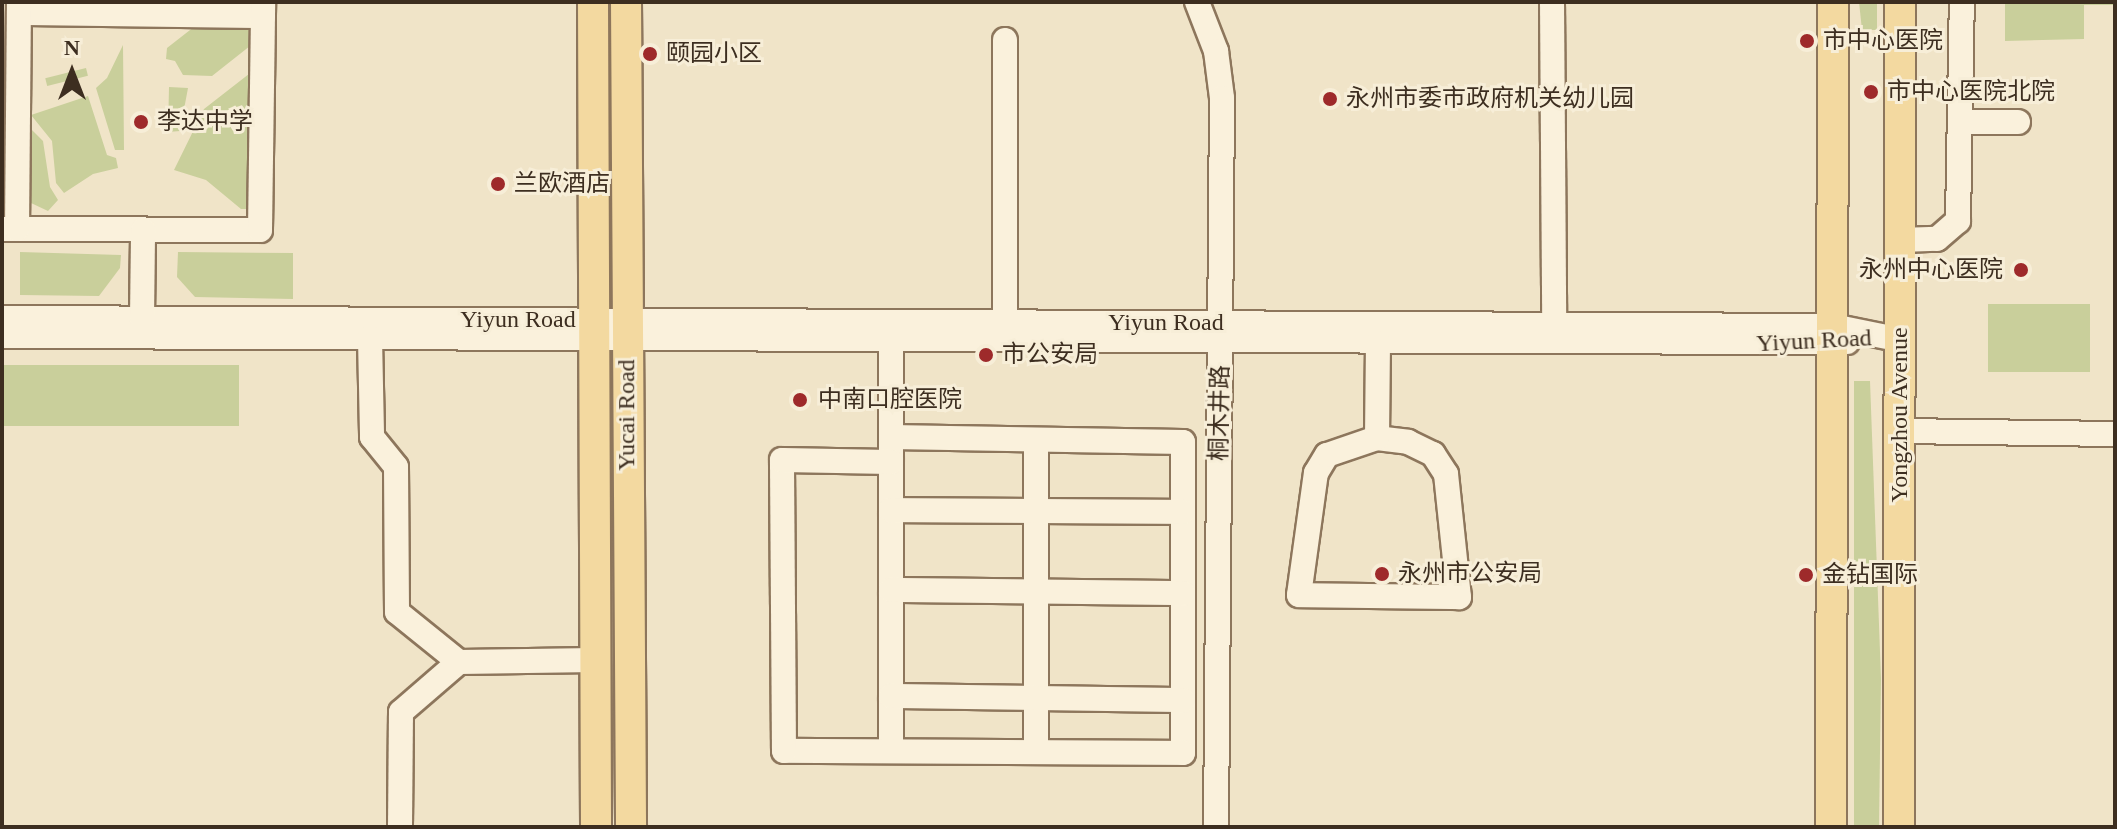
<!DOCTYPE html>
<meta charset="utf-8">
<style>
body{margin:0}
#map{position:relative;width:2117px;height:829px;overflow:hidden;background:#f0e4c8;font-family:"Times New Roman","Noto Sans SC",serif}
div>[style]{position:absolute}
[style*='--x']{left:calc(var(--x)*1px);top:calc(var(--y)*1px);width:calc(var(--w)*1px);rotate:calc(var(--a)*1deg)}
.green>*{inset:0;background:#c9cf9b;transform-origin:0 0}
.roads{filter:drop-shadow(2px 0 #8d765c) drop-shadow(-2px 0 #8d765c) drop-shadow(0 2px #8d765c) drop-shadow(0 -2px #8d765c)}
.minor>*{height:24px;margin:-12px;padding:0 12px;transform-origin:12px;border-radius:12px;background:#faf1dc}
.major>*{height:30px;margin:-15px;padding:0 15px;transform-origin:15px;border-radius:15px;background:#f3d9a0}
.dots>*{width:22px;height:22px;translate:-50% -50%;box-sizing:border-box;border:4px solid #f7eed8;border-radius:50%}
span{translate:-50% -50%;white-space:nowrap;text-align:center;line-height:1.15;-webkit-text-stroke:6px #f7eed8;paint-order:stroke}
.poi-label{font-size:24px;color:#3d2e20}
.left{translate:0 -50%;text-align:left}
.right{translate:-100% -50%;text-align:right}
.street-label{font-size:24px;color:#3d2e20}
.frame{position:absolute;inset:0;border:4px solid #3d2e20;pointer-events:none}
.north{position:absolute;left:32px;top:32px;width:80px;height:80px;-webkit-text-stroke:6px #f7eed8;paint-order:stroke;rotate:0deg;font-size:22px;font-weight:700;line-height:32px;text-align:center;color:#3d2e20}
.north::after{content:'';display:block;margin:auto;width:28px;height:36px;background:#3d2e20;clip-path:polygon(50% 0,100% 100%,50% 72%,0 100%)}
</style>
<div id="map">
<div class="green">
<i style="clip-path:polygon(1859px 2px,1877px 2px,1877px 30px,1862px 30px)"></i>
<i style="clip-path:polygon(2005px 2px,2115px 2px,2115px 5px,2084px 5px,2084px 39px,2005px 41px)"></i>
<i style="clip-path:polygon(199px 23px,254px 23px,259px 39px,212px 76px,183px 75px,175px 61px,166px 59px,167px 48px)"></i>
<i style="clip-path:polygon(123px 45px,124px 150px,115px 150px,96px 88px,107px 78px)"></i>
<i style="clip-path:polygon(258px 67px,251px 209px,241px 209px,206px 180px,174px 170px,204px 109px)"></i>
<i style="left:86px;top:68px;width:8px;height:42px;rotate:76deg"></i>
<i style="clip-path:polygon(169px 87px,188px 88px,180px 131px,168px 132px)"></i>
<i style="clip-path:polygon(88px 96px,107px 155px,116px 158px,118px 168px,93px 174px,64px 193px,56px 183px,52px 141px,31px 115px)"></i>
<i style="clip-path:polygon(31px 129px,43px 141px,50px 187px,58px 200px,48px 211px,31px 203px)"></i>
<i style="clip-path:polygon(20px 252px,121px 255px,120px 268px,99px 296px,20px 295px)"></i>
<i style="clip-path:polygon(178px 252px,293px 253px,293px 299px,195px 297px,177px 277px)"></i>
<i style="left:1988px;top:304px;width:102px;height:68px"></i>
<i style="left:2px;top:365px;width:237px;height:61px"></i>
<i style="clip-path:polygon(1854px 381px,1870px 381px,1881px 679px,1879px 827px,1854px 827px)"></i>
</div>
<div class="roads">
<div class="minor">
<i style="--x:1197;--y:2;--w:53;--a:68.8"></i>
<i style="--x:1216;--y:51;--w:47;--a:82.7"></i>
<i style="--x:1222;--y:98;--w:729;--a:90.47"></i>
<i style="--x:1552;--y:2;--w:323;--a:89.6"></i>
<i style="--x:19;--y:13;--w:244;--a:0.7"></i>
<i style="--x:1005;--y:40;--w:282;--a:90"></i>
<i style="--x:1962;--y:122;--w:56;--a:0"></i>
<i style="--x:2;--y:229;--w:258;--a:0.2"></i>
<i style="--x:260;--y:230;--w:228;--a:-89.2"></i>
<i style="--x:17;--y:229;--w:227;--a:-89.5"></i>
<i style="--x:1900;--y:240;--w:37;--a:-2"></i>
<i style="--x:1937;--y:239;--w:28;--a:-41"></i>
<i style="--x:1958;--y:221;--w:219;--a:-89"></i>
<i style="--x:2;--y:318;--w:1830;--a:0.25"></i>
<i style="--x:1832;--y:326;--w:55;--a:11.5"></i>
<i style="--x:142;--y:318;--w:88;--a:-89.3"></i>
<i style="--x:2;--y:336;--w:1845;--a:0.19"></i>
<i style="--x:370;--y:338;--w:99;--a:88.8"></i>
<i style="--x:372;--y:437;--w:38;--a:51"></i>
<i style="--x:396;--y:467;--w:145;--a:89.6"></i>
<i style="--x:397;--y:612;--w:80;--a:38.9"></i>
<i style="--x:459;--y:662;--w:136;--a:-0.8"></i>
<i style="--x:891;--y:340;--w:411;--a:90"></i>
<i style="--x:1900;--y:431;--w:215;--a:0.8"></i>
<i style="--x:891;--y:437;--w:292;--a:1"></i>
<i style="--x:1183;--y:442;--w:311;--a:90"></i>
<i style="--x:1183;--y:753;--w:399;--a:-179.7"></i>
<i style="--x:784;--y:751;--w:291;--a:-90.4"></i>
<i style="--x:782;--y:460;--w:109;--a:1.1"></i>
<i style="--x:1377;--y:438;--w:31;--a:7"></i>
<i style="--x:1408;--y:442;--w:28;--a:26"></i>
<i style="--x:1433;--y:454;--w:24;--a:57"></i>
<i style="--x:1446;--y:474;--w:124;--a:84"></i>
<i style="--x:1459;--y:597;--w:160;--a:-179.3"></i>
<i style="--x:1299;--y:595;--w:123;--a:-82.1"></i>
<i style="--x:1316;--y:473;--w:21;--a:-59"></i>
<i style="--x:1327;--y:455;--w:53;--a:-18.8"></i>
<i style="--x:1377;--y:438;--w:95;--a:-89.4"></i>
<i style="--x:1036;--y:440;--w:312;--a:90"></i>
<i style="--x:891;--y:510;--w:292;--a:0.4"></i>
<i style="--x:891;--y:590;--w:292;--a:0.6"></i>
<i style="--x:891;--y:696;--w:292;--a:0.8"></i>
<i style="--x:400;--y:827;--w:115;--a:-89.5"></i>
<i style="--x:401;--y:712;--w:77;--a:-40.8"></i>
</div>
<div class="major">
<i style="--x:593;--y:2;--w:825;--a:89.79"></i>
<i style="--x:626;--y:2;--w:825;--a:89.65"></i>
<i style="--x:1831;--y:827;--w:825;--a:-89.86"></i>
<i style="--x:1899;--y:827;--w:825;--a:-89.93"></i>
</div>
</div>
<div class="dots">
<i style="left:1807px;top:41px;background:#9e2a2b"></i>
<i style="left:650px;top:54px;background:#9e2a2b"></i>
<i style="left:1871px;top:92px;background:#9e2a2b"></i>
<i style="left:1330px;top:99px;background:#9e2a2b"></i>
<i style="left:141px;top:122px;background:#9e2a2b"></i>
<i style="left:498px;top:184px;background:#9e2a2b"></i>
<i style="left:2021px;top:270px;background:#9e2a2b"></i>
<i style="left:986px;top:355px;background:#9e2a2b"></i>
<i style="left:800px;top:400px;background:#9e2a2b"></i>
<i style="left:1382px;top:574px;background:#9e2a2b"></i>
<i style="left:1806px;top:575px;background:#9e2a2b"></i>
</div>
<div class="poi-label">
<span class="left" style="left:1823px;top:41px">市中心医院</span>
<span class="left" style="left:666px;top:54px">颐园小区</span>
<span class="left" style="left:1887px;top:92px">市中心医院北院</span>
<span class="left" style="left:1346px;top:99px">永州市委市政府机关幼儿园</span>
<span class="left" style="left:157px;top:122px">李达中学</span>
<span class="left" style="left:514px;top:184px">兰欧酒店</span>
<span class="right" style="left:2003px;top:270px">永州中心医院</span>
<span class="left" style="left:1002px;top:355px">市公安局</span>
<span class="left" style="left:818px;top:400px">中南口腔医院</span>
<span class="left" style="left:1398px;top:574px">永州市公安局</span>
<span class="left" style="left:1822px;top:575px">金钻国际</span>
</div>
<div class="street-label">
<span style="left:518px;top:320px">Yiyun Road</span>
<span style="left:1166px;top:323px">Yiyun Road</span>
<span style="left:1814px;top:341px;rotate:-3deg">Yiyun Road</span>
<span style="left:1220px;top:413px;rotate:-89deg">桐木井路</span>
<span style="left:627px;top:415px;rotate:-90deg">Yucai Road</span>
<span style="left:1900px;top:415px;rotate:-90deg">Yongzhou Avenue</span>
</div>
<div class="frame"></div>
<div class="north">N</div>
</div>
